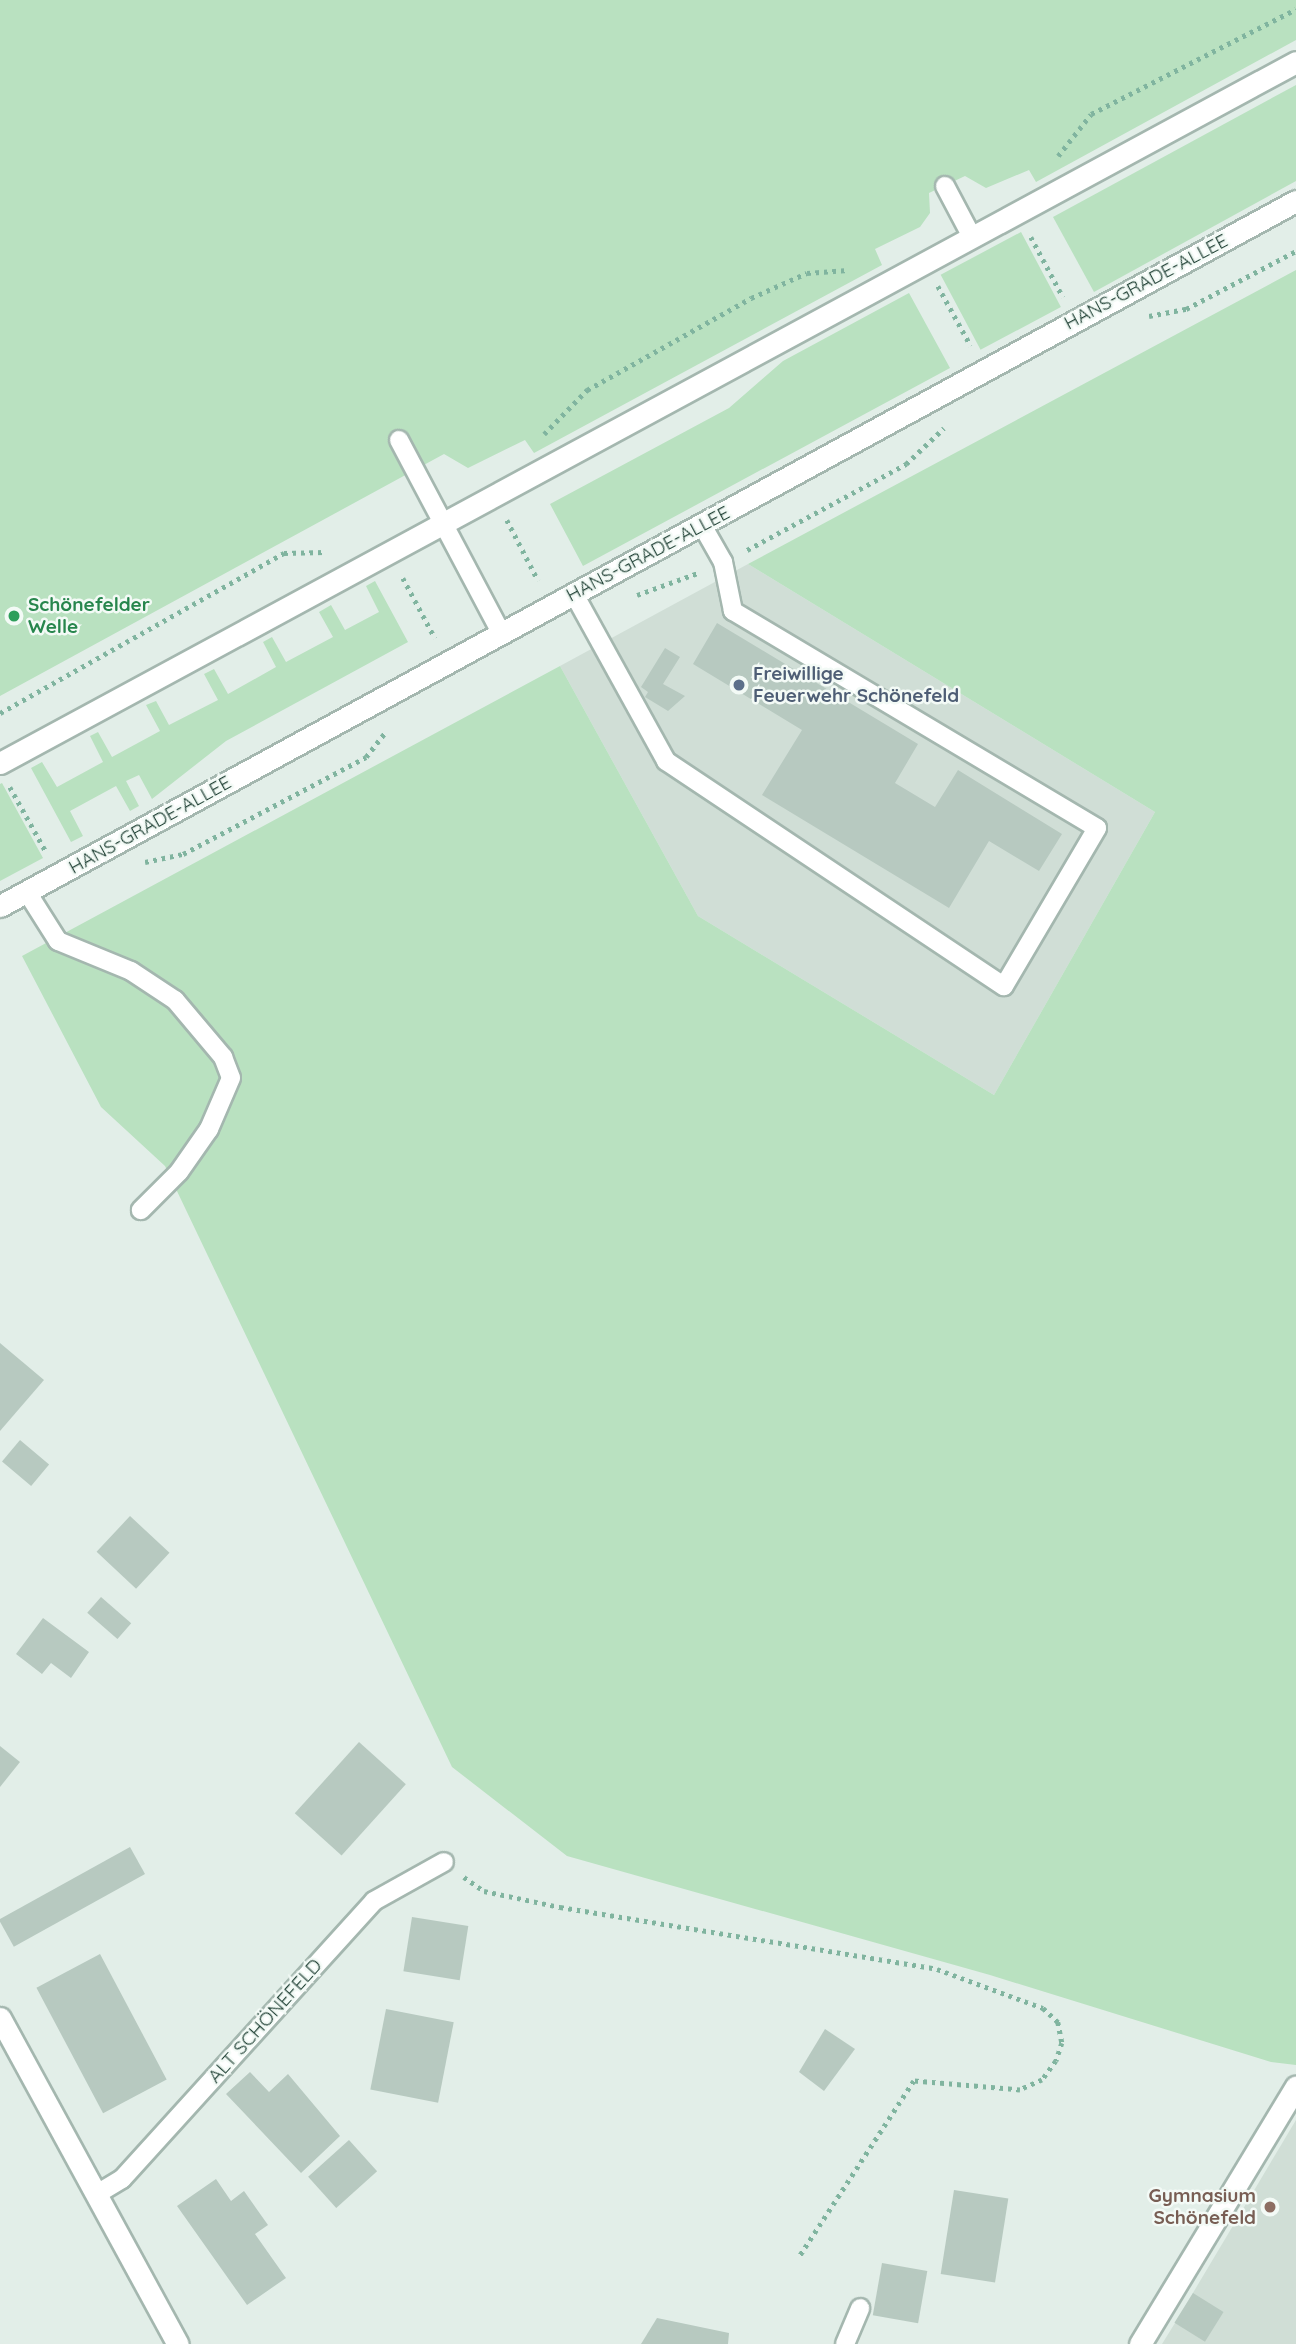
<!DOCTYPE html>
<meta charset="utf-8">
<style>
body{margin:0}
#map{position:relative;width:1296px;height:2344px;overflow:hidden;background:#e2eee8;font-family:Quicksand,sans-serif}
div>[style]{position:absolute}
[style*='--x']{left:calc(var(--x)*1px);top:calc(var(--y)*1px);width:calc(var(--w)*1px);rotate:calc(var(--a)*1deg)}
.built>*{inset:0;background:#d0ded6}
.green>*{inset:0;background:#b9e1c0;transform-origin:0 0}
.building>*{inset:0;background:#b7c9c0;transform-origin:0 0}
.path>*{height:4.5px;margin-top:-2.25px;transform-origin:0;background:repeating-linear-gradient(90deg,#80b49f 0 3.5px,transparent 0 8.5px)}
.roads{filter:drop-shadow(2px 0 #a4b7af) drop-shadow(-2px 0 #a4b7af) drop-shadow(0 2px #a4b7af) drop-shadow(0 -2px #a4b7af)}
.service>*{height:18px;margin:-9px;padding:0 9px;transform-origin:9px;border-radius:9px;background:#fff}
.pedestrian>*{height:21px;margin:-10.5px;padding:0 10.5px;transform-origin:10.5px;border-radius:10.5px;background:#fff}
.minor>*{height:21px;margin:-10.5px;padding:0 10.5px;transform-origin:10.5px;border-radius:10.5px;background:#fff}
.tertiary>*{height:21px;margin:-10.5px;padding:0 10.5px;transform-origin:10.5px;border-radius:10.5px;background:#fff}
.dots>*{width:19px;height:19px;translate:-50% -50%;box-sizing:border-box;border:4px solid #f3faf6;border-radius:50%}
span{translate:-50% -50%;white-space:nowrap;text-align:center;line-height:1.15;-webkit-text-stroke:5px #f3faf6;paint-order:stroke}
.street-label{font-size:19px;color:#204135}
.leisure-label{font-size:19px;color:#27864d;font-weight:700}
.left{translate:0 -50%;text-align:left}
.service-label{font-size:19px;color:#4e5e75;font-weight:700}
.education-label{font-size:19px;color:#785e54;font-weight:700}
.right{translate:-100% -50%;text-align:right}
</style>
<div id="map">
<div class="built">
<i style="clip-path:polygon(748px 564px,1155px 812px,994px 1095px,698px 916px,560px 666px)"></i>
<i style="clip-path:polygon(1296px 2120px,1296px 2344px,1162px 2344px,1175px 2323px)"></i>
</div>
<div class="green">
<i style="clip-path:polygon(0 0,1296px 0,1296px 40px,1036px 182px,1029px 170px,986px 188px,965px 176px,929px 193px,930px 213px,920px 227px,875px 249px,882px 265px,534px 453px,525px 440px,468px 468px,444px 454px,0 696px)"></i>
<i style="clip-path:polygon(1296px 85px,1296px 181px,1094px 292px,1053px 217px)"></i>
<i style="left:1021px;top:232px;width:85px;height:91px;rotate:62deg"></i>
<i style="clip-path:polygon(1296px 270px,1296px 2065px,1271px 2062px,990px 1975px,567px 1856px,452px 1767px,165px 1166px,101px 1107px,22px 956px,560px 666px,698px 916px,994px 1095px,1155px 812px,748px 564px)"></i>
<i style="clip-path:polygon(909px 293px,950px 368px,583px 566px,550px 504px,729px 408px,783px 361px)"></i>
<i style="clip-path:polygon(375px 581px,408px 642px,226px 741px,152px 799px,139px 775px,126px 781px,139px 806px,130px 811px,116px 786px,70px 811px,83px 836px,71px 842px,31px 768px,42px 762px,57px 787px,103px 762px,90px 736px,98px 732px,112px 757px,160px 731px,146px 705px,156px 701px,169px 725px,218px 700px,204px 674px,214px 669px,228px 694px,276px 667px,263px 642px,272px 637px,286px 662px,333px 637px,319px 612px,331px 605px,345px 630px,379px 612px,366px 586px)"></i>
<i style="clip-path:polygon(2px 783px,43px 858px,0 881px,0 784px)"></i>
</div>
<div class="building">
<i style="clip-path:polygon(717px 623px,918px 744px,895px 783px,935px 807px,958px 770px,1062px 834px,1039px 871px,989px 841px,949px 908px,762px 795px,802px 730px,693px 664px)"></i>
<i style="clip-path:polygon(665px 648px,680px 657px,663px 684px,685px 696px,668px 711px,645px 697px,648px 692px,641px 687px)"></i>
<i style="clip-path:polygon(0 1343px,44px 1380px,0 1431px)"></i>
<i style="left:20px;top:1440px;width:38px;height:28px;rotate:40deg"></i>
<i style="left:130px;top:1516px;width:54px;height:49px;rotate:43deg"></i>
<i style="left:101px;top:1597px;width:40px;height:21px;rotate:41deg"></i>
<i style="clip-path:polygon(43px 1618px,89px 1652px,71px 1678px,51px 1663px,42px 1674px,16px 1654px)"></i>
<i style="left:359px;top:1742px;width:63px;height:96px;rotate:42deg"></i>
<i style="clip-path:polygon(0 1746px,20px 1762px,0 1787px)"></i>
<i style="left:130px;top:1847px;width:31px;height:150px;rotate:61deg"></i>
<i style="left:412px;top:1917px;width:57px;height:55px;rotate:9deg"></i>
<i style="left:100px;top:1954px;width:142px;height:72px;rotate:62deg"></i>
<i style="left:386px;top:2009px;width:69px;height:82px;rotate:11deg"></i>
<i style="clip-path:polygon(825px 2029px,855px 2049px,824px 2091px,799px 2072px)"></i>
<i style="clip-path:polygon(250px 2072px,269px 2092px,288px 2074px,340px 2136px,301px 2173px,226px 2094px)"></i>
<i style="left:349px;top:2140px;width:42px;height:55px;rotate:48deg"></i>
<i style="clip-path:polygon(216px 2179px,231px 2201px,244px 2191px,268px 2225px,255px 2234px,286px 2278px,247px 2305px,177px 2206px)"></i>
<i style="left:954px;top:2190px;width:55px;height:85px;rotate:9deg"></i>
<i style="left:882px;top:2263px;width:46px;height:53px;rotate:10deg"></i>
<i style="left:1193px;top:2293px;width:36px;height:35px;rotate:32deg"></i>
<i style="clip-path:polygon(657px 2318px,729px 2333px,728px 2344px,641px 2344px)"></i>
</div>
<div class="path">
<i style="--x:1058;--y:156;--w:53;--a:-51.8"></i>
<i style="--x:1091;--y:114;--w:230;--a:-27.1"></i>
<i style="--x:1031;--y:237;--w:68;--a:61.9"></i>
<i style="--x:938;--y:286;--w:68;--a:61.2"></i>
<i style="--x:1149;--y:316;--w:38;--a:-11"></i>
<i style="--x:1186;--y:309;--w:124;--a:-27.8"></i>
<i style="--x:544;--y:434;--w:62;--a:-45.7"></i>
<i style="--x:587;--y:390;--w:188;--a:-29.3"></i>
<i style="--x:751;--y:298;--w:61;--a:-24.1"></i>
<i style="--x:807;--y:273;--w:41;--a:-4.2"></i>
<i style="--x:507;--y:520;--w:68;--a:62.7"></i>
<i style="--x:747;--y:550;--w:181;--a:-28.4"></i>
<i style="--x:906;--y:464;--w:52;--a:-43.5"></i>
<i style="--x:403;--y:578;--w:68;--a:61.9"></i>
<i style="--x:637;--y:595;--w:65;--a:-19.8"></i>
<i style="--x:0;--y:713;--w:326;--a:-29.4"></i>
<i style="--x:284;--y:553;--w:41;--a:-1.4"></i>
<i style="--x:10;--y:787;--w:72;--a:60.9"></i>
<i style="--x:145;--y:862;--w:39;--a:-12"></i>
<i style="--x:183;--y:854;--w:207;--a:-27.9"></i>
<i style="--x:366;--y:757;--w:33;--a:-52"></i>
<i style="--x:464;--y:1877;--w:24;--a:35"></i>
<i style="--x:484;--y:1891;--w:78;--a:11.9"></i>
<i style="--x:560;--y:1907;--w:382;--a:9.3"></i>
<i style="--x:937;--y:1969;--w:113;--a:20.2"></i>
<i style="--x:1043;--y:2008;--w:21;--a:43"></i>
<i style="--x:1058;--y:2022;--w:21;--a:79"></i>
<i style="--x:1062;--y:2043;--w:19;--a:108"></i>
<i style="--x:1056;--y:2061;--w:24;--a:126"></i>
<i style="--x:1042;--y:2080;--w:24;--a:156"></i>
<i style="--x:1020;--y:2090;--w:106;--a:-175.1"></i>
<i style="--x:914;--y:2081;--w:212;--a:123.1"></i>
</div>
<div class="roads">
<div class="service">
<i style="--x:945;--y:186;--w:58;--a:62.1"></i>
<i style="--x:399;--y:440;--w:218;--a:62.1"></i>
<i style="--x:574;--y:594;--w:191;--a:61.1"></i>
<i style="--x:666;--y:761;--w:406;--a:33.7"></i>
<i style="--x:1004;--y:986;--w:183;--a:-59.5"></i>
<i style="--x:1097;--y:828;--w:424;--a:-149.2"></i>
<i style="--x:733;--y:611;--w:50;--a:-101.5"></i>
<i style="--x:723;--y:562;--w:43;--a:-119.6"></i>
<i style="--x:27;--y:892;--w:58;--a:57.7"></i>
<i style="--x:58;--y:941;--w:79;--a:22.3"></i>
<i style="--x:131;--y:971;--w:53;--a:33.4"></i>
<i style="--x:175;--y:1000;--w:75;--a:49.9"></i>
<i style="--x:223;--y:1057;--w:22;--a:69"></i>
<i style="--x:231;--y:1078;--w:56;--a:113.3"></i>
<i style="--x:209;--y:1129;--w:52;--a:124.9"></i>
<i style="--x:179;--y:1172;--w:54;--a:135"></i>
<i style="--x:97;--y:2194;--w:29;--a:-31"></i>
<i style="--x:122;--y:2179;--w:375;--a:-47.8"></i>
<i style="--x:374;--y:1901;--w:80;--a:-29.1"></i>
<i style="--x:845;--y:2344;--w:39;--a:-67"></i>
</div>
<div class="pedestrian">
<i style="--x:1140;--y:2344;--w:301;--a:-58.8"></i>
</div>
<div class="minor">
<i style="--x:0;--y:2018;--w:371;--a:61.4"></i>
</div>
<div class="tertiary">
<i style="--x:0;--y:763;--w:1473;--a:-28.41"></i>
<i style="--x:0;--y:906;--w:1475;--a:-28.55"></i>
</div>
</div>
<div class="dots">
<i style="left:14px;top:616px;background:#2e9e5b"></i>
<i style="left:739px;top:685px;background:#5c6f8a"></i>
<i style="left:1270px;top:2207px;background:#8d6e63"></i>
</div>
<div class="street-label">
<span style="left:1146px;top:282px;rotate:-28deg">HANS-GRADE-ALLEE</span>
<span style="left:648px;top:554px;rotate:-28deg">HANS-GRADE-ALLEE</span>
<span style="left:150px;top:825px;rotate:-29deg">HANS-GRADE-ALLEE</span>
<span style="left:265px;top:2021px;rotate:-48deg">ALT SCHÖNEFELD</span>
</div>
<div class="leisure-label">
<span class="left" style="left:28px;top:616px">Schönefelder<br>Welle</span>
</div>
<div class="service-label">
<span class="left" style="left:753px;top:685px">Freiwillige<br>Feuerwehr Schönefeld</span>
</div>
<div class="education-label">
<span class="right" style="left:1256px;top:2207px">Gymnasium<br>Schönefeld</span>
</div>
</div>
